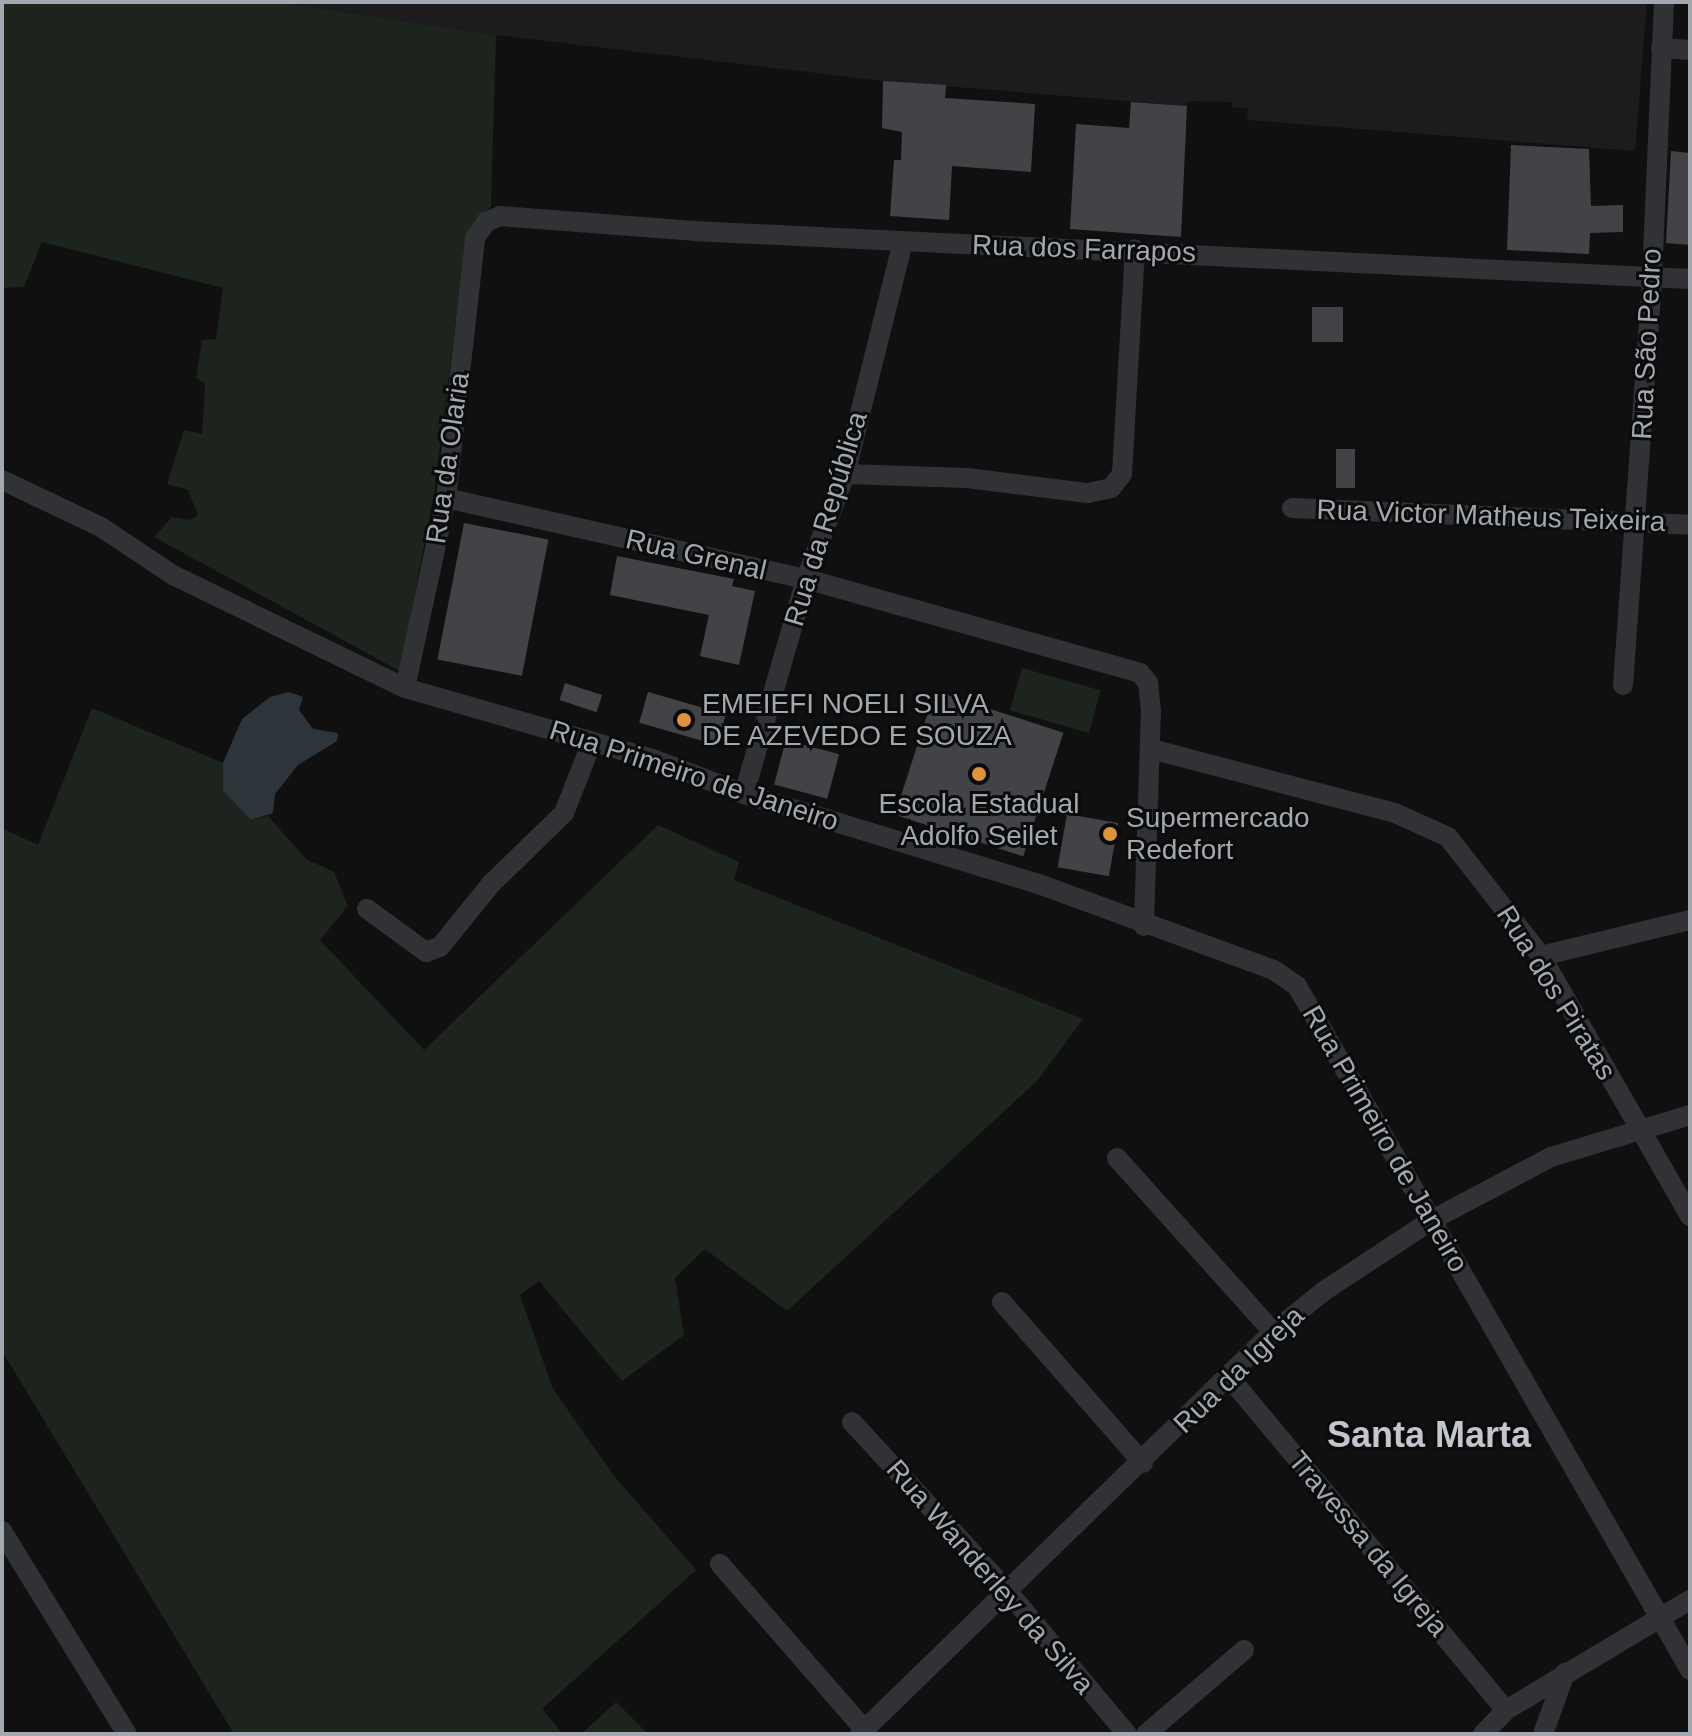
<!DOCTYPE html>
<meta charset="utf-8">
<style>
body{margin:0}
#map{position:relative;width:1692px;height:1736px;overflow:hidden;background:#101011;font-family:Arial,sans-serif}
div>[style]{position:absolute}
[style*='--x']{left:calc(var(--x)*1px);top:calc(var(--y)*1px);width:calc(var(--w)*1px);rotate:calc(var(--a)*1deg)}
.built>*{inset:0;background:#1c1c1e}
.green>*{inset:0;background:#1d231d;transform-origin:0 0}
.water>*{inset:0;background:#2d353a}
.building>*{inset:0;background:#414346;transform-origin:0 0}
.minor>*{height:20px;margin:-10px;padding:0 10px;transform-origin:10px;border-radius:10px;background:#313236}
.dots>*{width:22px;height:22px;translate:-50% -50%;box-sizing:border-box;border:4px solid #0b0b0c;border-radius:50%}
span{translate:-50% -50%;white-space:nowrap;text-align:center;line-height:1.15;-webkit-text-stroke:6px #0b0b0c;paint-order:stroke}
.street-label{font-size:28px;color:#a2a8b0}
.poi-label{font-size:28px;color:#a2a8b0}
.left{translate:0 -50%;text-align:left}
.district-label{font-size:36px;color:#c3c7cd;font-weight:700}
.frame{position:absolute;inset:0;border:4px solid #a2a8b0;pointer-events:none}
</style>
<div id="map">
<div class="built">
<i style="clip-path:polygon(278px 2px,1647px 2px,1635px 151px,1247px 120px,1248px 109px,1232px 107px,1232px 102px,1188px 101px,1187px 106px,883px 81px,496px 35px)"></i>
</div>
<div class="green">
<i style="clip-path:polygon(2px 2px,278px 2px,496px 35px,491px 207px,475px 220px,466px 238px,434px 494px,400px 671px,154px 537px,172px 517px,190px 520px,198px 515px,188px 490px,167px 484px,184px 430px,202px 434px,205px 383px,196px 378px,202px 340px,216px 339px,223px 288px,42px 242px,24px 287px,2px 288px)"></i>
<i style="left:1022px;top:668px;width:82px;height:44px;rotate:16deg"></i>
<i style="clip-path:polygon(92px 708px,223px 763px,223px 791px,251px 820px,268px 816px,306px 859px,334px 872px,348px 906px,320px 940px,424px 1050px,658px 825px,739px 862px,734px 880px,1083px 1019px,1037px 1081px,787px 1311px,705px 1249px,675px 1278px,684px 1335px,622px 1381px,539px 1281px,520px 1295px,553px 1389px,615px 1477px,696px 1570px,542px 1709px,563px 1734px,234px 1734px,2px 1351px,2px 828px,38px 845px)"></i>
<i style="clip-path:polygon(616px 1702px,648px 1734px,581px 1734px)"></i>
</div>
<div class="water">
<i style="clip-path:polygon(289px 692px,303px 697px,299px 710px,313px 729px,338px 733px,337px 741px,298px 765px,275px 794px,273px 813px,251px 820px,223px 791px,223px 763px,242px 719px,270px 697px)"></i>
</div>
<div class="building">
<i style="clip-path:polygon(883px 81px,946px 85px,945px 98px,1035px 104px,1031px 172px,952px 166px,949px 220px,890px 216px,894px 160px,901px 160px,902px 132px,882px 128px)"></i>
<i style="clip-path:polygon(1131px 102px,1187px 106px,1181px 237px,1070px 229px,1076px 124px,1129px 128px)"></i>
<i style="clip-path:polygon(1511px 145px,1589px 149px,1591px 206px,1623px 205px,1623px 232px,1590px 233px,1589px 254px,1507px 250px)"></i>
<i style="clip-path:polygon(1671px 151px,1690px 153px,1690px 245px,1666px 243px)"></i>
<i style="left:1312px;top:307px;width:31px;height:35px"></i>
<i style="left:1336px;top:449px;width:19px;height:39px"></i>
<i style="left:464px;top:523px;width:86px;height:139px;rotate:11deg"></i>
<i style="clip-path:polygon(617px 556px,734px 579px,732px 586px,755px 591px,739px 665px,700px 656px,709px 615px,610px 595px)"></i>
<i style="left:565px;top:683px;width:39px;height:18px;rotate:18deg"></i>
<i style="left:935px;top:691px;width:135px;height:130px;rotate:18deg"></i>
<i style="left:648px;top:692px;width:81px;height:32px;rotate:16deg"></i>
<i style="left:786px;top:740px;width:55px;height:46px;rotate:15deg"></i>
<i style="left:1067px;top:814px;width:52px;height:54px;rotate:10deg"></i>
</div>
<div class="minor">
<i style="--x:1661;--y:48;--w:29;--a:4"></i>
<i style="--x:845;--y:474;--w:122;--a:1.9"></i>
<i style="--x:967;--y:478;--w:122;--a:7.1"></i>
<i style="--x:1088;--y:493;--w:24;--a:-12"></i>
<i style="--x:1111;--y:488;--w:18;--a:-52"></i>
<i style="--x:1122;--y:474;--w:225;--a:-86.7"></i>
<i style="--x:2;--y:480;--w:110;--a:25.4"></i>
<i style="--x:101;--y:527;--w:87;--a:33.7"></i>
<i style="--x:173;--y:575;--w:258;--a:26"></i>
<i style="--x:405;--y:688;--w:258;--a:16"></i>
<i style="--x:653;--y:759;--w:97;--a:21"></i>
<i style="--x:744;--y:794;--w:305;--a:17"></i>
<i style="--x:1036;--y:883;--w:253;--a:20.1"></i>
<i style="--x:1274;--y:970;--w:28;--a:35"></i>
<i style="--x:1297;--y:986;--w:789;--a:60.12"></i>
<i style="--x:446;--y:498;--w:369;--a:12.7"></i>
<i style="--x:806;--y:579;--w:347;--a:15.7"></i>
<i style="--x:1140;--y:673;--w:13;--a:51"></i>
<i style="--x:1148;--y:683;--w:27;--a:84"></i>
<i style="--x:1151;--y:710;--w:216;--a:91.9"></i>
<i style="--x:1292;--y:508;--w:398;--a:2.4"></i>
<i style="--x:1623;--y:685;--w:409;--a:-85.9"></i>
<i style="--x:1652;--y:277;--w:275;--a:-87.5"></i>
<i style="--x:405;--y:688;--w:194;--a:-77.8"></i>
<i style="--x:446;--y:498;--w:262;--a:-83.6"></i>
<i style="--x:475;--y:238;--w:19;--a:-55"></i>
<i style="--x:486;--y:222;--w:15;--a:-23"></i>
<i style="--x:500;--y:216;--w:194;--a:4.4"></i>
<i style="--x:693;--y:231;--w:998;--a:2.76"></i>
<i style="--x:1151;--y:749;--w:252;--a:14.7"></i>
<i style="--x:1395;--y:813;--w:58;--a:24.4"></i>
<i style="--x:1448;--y:837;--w:151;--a:52"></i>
<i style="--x:1541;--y:956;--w:300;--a:60.2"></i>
<i style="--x:744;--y:794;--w:224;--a:-73.9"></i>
<i style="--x:806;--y:579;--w:112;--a:-69.6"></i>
<i style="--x:845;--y:474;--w:239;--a:-76"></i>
<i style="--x:367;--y:909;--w:73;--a:36.1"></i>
<i style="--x:426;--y:952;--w:15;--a:-20"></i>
<i style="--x:440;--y:947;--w:81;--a:-51"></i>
<i style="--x:491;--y:884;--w:102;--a:-44.2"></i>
<i style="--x:564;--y:813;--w:76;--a:-68.5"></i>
<i style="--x:1541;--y:956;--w:153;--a:-13.6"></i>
<i style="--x:1117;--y:1158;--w:234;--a:48.1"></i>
<i style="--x:1002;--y:1302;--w:214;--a:48.8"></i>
<i style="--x:1230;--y:1378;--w:432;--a:50.3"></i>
<i style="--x:852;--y:1422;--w:232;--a:47.4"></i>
<i style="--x:1009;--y:1593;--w:184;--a:50.1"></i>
<i style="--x:2;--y:1531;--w:238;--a:58.4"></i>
<i style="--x:720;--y:1564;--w:220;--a:48.9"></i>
<i style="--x:860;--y:1734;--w:576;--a:-44.23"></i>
<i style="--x:1273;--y:1332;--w:65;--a:-38.8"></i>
<i style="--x:1324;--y:1291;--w:127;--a:-33.4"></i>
<i style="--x:1430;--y:1221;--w:137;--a:-27.9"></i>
<i style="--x:1551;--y:1157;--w:145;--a:-16.8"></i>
<i style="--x:1146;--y:1734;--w:129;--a:-40.6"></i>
<i style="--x:1483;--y:1734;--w:33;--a:-46"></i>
<i style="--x:1506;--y:1710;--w:214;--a:-30.9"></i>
<i style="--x:1543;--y:1734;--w:65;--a:-70.2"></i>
</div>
<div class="dots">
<i style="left:684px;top:720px;background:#dd933c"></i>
<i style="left:979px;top:774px;background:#dd933c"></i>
<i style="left:1110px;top:834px;background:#dd933c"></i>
</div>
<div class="street-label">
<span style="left:1084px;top:249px;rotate:2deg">Rua dos Farrapos</span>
<span style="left:1647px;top:344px;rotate:-87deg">Rua São Pedro</span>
<span style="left:448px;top:458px;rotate:-82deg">Rua da Olaria</span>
<span style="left:1491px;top:516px;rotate:2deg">Rua Victor Matheus Teixeira</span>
<span style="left:826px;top:519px;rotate:-73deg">Rua da República</span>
<span style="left:696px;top:555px;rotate:13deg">Rua Grenal</span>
<span style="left:694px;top:776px;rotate:18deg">Rua Primeiro de Janeiro</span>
<span style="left:1556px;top:993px;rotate:58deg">Rua dos Piratas</span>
<span style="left:1385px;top:1139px;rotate:60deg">Rua Primeiro de Janeiro</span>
<span style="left:1239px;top:1370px;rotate:-44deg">Rua da Igreja</span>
<span style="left:1368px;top:1544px;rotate:50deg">Travessa da Igreja</span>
<span style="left:990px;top:1577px;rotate:49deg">Rua Wanderley da Silva</span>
</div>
<div class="poi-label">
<span class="left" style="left:702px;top:720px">EMEIEFI NOELI SILVA<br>DE AZEVEDO E SOUZA</span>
<span style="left:979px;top:820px">Escola Estadual<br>Adolfo Seilet</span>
<span class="left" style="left:1126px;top:834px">Supermercado<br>Redefort</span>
</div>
<div class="district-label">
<span style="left:1429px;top:1435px">Santa Marta</span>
</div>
<div class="frame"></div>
</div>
